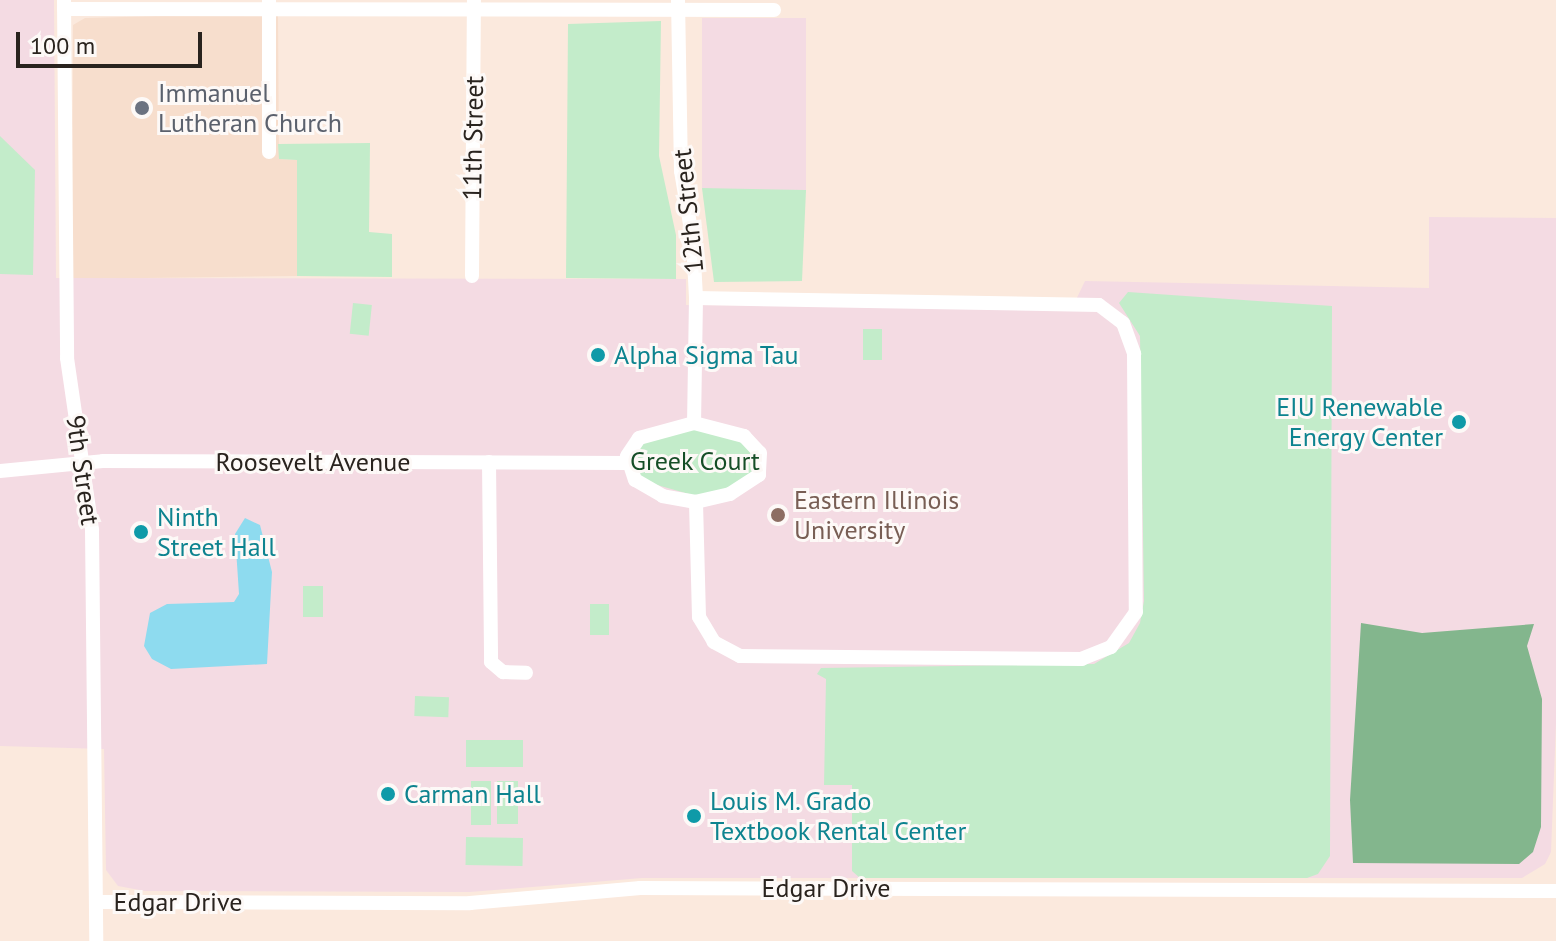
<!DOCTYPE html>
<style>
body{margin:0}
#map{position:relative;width:1556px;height:941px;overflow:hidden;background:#fbe9dd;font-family:"PT Sans",sans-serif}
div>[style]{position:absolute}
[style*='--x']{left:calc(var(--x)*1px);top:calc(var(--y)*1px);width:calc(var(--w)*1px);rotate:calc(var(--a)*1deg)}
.built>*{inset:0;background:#f7decd}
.education>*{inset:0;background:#f4dbe3;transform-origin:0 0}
.green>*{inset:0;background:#c3ecca;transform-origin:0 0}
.forest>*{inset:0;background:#83b68d}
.water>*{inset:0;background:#8edbef}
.minor>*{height:14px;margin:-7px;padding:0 7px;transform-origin:7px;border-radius:7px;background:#fff}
.dots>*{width:22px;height:22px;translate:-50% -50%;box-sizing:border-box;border:4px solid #fdf9f7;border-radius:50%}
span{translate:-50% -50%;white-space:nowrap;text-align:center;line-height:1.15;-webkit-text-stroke:6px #fdf9f7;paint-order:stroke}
.worship-label{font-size:26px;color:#5b616d}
.left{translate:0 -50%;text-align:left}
.street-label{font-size:26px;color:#29231e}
.culture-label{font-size:26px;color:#0d838f}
.right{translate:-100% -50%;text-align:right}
.park-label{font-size:26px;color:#164e27}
.education-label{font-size:26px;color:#785e54}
.scale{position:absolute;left:16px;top:32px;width:186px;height:36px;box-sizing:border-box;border:4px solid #29231e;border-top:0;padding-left:10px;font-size:24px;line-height:28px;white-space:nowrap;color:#29231e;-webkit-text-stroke:6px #fdf9f7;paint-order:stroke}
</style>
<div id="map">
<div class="built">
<i style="clip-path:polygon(278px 13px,279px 159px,297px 160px,297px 276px,72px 279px,73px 25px,85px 18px)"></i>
</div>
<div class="education">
<i style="clip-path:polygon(0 0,54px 0,56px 278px,676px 279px,686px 279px,686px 305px,1072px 308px,1085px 281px,1429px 288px,1429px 217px,1556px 218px,1556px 723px,1551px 852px,1545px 864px,1522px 878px,642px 878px,470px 892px,145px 891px,118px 886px,106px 870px,104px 749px,0 746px)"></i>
<i style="left:806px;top:18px;width:172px;height:104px;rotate:90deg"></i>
</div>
<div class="green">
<i style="clip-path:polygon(661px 21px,659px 156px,676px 235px,676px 279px,566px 278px,568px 24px)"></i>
<i style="clip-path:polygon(0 136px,35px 170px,33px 275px,0 274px)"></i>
<i style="clip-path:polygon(370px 143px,369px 232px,392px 234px,392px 277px,297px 276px,297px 160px,279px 159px,278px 144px)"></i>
<i style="clip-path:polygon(702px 188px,806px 190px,802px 281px,714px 282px)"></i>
<i style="clip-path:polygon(1128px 292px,1332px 306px,1330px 856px,1318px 874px,1307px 878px,860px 878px,852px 871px,852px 785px,824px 785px,826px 679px,817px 674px,821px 668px,1094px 664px,1129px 643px,1140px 623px,1144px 601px,1140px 336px,1119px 303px)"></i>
<i style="left:353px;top:303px;width:19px;height:31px;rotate:6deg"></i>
<i style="left:863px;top:329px;width:19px;height:31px"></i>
<i style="clip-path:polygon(693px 427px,734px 436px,755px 452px,756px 468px,734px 487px,696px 496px,643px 481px,632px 459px,640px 444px)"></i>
<i style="left:303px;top:586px;width:20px;height:31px"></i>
<i style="left:590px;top:604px;width:19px;height:31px"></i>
<i style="left:415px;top:696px;width:34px;height:20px;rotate:2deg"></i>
<i style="left:466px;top:740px;width:57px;height:27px"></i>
<i style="left:471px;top:781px;width:20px;height:44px"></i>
<i style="left:497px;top:781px;width:21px;height:43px"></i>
<i style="left:466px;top:837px;width:57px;height:28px;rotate:1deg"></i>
</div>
<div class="forest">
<i style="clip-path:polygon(1361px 623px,1422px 633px,1534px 624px,1527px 646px,1542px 699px,1541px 827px,1533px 852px,1519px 864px,1353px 863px,1350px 800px)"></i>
</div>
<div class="water">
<i style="clip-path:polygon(245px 518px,260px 525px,272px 572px,267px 664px,171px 669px,152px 659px,144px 646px,150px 613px,167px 604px,234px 602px,239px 594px,235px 534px)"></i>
</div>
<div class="minor">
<i style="--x:64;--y:0;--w:358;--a:89.5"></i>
<i style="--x:67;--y:358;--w:174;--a:81.7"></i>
<i style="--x:92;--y:530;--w:411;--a:89.4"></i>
<i style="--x:678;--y:0;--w:171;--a:89"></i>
<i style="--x:681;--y:171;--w:72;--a:80.4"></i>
<i style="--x:693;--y:242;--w:56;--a:86.9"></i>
<i style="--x:696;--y:298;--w:125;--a:90.9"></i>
<i style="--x:269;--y:1;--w:151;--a:90"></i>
<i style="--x:64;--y:9;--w:710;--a:0.08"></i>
<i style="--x:472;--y:276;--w:276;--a:-89.6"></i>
<i style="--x:696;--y:298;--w:403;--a:1"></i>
<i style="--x:1099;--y:305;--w:30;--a:37"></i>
<i style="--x:1123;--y:323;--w:33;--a:70"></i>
<i style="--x:1134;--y:354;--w:258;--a:89.6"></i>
<i style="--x:1136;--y:612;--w:43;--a:125.5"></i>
<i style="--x:1111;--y:647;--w:31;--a:158"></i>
<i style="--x:1082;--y:659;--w:342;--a:-179.5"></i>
<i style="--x:740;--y:656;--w:30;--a:-152"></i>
<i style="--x:714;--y:642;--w:29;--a:-121"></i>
<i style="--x:699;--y:617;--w:115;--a:-91.5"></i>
<i style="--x:694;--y:423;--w:52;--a:14.6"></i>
<i style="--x:744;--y:436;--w:23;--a:47"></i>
<i style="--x:760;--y:453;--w:22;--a:93"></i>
<i style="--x:759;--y:475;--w:35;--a:147"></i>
<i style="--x:730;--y:494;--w:35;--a:167"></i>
<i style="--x:696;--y:502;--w:34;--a:-170"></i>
<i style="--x:663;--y:496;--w:32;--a:-150"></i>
<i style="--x:635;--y:480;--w:25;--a:-108"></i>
<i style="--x:627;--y:456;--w:22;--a:-56"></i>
<i style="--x:639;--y:438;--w:57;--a:-15.3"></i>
<i style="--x:489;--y:462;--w:200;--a:89.4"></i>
<i style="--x:491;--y:662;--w:16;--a:40"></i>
<i style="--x:503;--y:672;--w:23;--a:2"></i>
<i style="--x:0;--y:471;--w:103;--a:-5.5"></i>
<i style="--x:103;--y:461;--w:524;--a:0.22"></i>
<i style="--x:96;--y:902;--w:374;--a:0.2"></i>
<i style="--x:470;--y:903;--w:171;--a:-5"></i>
<i style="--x:640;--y:888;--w:916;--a:0.19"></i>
</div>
<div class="dots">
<i style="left:142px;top:108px;background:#6b7280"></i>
<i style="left:598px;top:355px;background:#0f9aa8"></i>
<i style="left:1459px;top:422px;background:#0f9aa8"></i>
<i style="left:778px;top:515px;background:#8d6e63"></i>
<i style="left:141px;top:532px;background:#0f9aa8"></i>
<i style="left:388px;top:794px;background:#0f9aa8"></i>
<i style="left:694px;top:816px;background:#0f9aa8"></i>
</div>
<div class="worship-label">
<span class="left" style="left:158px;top:108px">Immanuel<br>Lutheran Church</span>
</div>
<div class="street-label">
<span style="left:473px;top:138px;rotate:-89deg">11th Street</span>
<span style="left:688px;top:211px;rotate:-96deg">12th Street</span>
<span style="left:313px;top:462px">Roosevelt Avenue</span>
<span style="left:83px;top:470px;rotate:82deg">9th Street</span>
<span style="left:826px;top:888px">Edgar Drive</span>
<span style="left:178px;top:902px">Edgar Drive</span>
</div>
<div class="culture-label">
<span class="left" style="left:614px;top:355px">Alpha Sigma Tau</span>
<span class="right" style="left:1443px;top:422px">EIU Renewable<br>Energy Center</span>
<span class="left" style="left:157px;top:532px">Ninth<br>Street Hall</span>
<span class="left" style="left:404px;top:794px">Carman Hall</span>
<span class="left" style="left:710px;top:816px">Louis M. Grado<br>Textbook Rental Center</span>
</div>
<div class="park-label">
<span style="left:695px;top:461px">Greek Court</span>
</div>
<div class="education-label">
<span class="left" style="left:794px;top:515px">Eastern Illinois<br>University</span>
</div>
<div class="scale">100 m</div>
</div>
